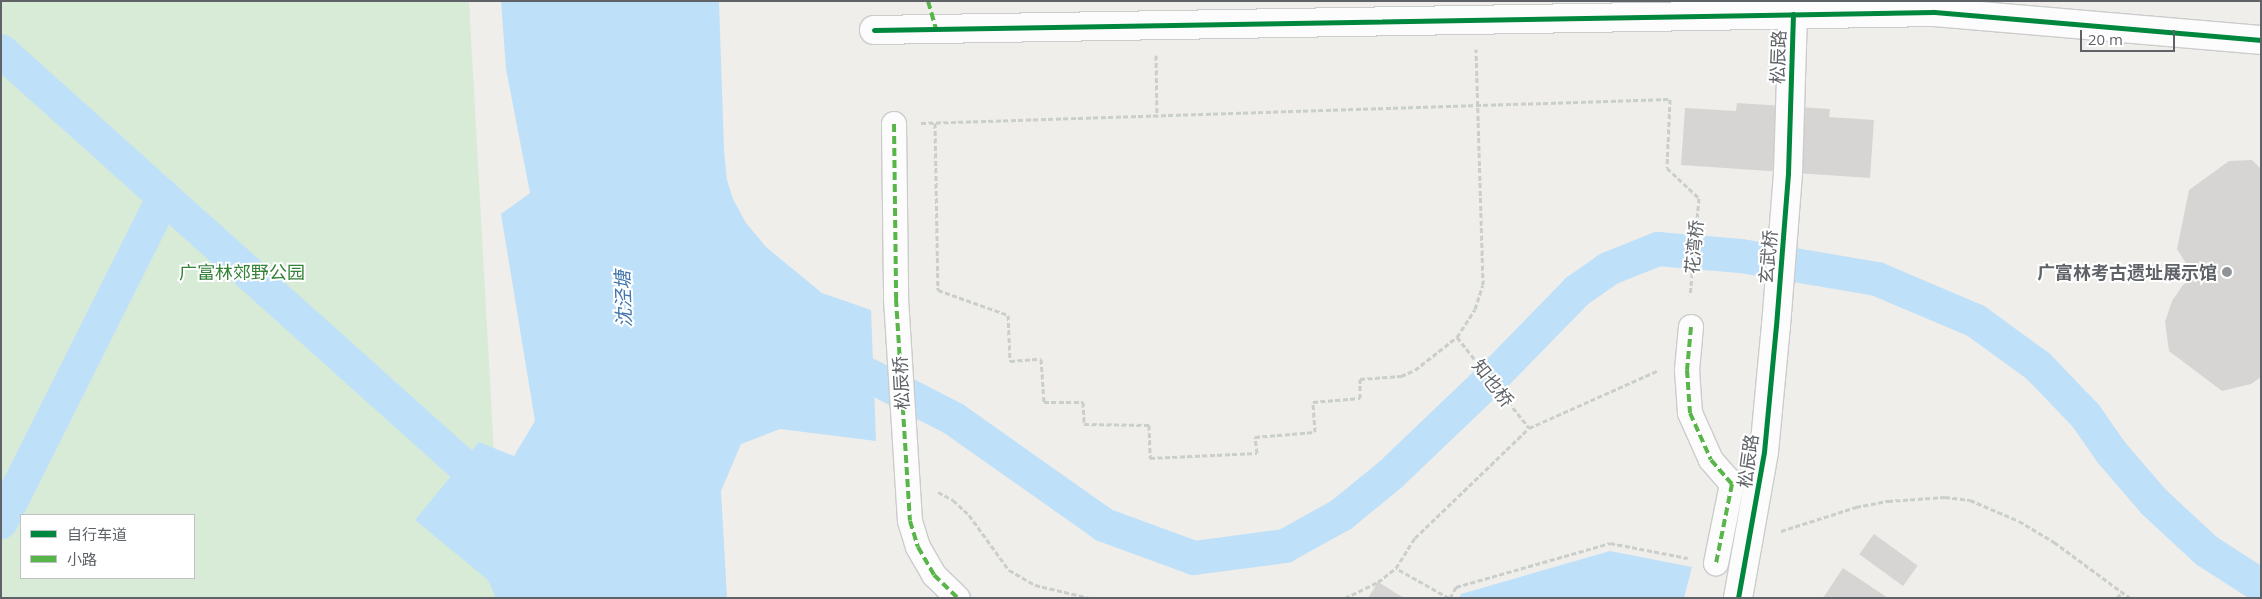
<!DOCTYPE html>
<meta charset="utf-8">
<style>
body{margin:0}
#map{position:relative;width:2262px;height:599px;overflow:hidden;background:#efeeea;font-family:"Open Sans","Noto Sans SC",sans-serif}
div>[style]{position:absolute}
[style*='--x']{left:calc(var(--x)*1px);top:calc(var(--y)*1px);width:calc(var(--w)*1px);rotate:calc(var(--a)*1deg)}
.green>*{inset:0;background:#d8ebd6}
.water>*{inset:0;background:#bfe0f9}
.canal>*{height:34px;margin:-17px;padding:0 17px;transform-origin:17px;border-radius:17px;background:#bfe0f9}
.building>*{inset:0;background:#d6d5d3;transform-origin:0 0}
.path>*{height:3px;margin-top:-1.5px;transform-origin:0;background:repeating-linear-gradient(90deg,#cacfcc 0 5px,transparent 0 7.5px)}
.roads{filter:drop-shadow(1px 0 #cbcccc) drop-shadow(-1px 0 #cbcccc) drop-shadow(0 1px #cbcccc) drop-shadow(0 -1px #cbcccc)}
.pedestrian>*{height:24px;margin:-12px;padding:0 12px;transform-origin:12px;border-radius:12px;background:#fdfcfc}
.tertiary>*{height:28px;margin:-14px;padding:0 14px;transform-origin:14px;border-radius:14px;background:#fdfcfc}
.quiet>*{height:4px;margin-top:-2px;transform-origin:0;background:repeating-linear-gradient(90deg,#58b549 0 8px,transparent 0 12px)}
.cycleway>*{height:5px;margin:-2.5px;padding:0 2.5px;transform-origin:2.5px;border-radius:2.5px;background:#00873e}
.dots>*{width:14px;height:14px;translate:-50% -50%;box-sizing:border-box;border:2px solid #fff;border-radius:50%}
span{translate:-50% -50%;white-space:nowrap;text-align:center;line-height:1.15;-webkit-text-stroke:4px #fff;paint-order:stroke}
.street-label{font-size:18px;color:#5f6368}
.park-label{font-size:18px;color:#348238}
.poi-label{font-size:18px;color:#5f6368;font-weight:700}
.right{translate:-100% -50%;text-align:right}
.water-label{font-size:19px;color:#4174aa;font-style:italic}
.frame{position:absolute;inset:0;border:2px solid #5f6368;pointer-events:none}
.legend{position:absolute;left:20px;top:514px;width:175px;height:65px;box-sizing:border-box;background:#fff;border:1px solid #bfc1c3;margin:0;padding:6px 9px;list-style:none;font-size:15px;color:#5f6368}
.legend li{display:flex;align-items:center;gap:10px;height:25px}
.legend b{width:25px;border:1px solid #bfc1c3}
.scale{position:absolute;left:2080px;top:30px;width:95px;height:22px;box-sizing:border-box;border:2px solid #5f6368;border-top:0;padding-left:6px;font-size:15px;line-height:18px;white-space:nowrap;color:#5f6368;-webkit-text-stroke:4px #fff;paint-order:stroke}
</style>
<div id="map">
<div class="green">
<i style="clip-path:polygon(evenodd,1px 1px,469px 1px,502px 598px,1px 598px,1px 1px,21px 515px,194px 515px,194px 578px,21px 578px,21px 515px)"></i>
</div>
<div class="water">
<i style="clip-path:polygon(501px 1px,719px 1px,724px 151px,727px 180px,733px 199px,746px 223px,766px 247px,822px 293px,871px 310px,876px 441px,780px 429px,741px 444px,721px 491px,727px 598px,496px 598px,488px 580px,415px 520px,479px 442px,514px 456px,535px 421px,501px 214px,530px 193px,506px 69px)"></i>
<i style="clip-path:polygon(1610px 551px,1692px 567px,1684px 598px,1459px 598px,1461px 594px)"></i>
</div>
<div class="canal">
<i style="--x:1;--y:51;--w:664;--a:41.88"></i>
<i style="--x:833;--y:357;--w:136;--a:27.1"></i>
<i style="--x:954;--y:419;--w:184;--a:35.2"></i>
<i style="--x:1104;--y:525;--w:96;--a:20.1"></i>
<i style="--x:1194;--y:558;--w:92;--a:-7.5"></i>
<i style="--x:1285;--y:546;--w:64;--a:-29"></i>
<i style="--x:1341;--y:515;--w:63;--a:-39.2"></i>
<i style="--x:1390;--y:475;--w:151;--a:-43.7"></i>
<i style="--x:1499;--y:371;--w:112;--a:-45.7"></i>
<i style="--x:1577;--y:291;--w:38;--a:-35"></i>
<i style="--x:1608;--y:269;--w:54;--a:-21.8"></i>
<i style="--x:1658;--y:249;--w:83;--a:4.8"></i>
<i style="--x:1741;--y:256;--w:138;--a:9.6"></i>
<i style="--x:1877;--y:279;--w:108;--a:23"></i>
<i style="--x:1976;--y:321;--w:77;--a:36"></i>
<i style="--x:2038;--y:366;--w:69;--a:46.2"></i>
<i style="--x:2086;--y:416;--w:44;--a:55.2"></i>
<i style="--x:2111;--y:452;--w:66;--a:49.3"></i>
<i style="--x:2154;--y:502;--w:72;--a:42.8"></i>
<i style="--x:2207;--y:551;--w:64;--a:32.9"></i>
<i style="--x:1;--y:522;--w:364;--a:-63.4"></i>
</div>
<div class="building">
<i style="clip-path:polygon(1737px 103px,1830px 109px,1829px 117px,1874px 120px,1870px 178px,1681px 165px,1685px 108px,1736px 111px)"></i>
<i style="clip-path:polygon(2252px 160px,2261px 169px,2261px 377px,2251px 384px,2222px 391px,2169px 351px,2165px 322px,2172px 301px,2183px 285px,2194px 276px,2177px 249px,2189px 190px,2229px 161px)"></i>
<i style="left:1874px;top:534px;width:54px;height:25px;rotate:36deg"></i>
<i style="clip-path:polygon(1843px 568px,1888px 598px,1823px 598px)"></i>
<i style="clip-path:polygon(1378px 582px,1404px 598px,1368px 598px)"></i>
</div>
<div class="path">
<i style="--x:1156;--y:55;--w:62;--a:89.1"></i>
<i style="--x:921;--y:123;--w:749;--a:-1.84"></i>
<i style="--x:1670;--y:99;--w:69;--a:92.5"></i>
<i style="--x:1667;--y:168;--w:44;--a:43.2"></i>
<i style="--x:1699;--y:198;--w:98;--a:95.2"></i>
<i style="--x:935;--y:123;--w:167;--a:89"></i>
<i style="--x:938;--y:290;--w:74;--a:19.7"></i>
<i style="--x:1008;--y:315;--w:46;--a:87.5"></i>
<i style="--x:1010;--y:361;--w:31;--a:-4"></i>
<i style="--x:1041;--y:359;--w:43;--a:86"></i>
<i style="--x:1044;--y:402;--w:39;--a:0"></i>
<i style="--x:1083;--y:402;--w:22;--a:87"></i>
<i style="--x:1084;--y:424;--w:65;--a:0.9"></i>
<i style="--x:1149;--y:425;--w:33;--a:88"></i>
<i style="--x:1150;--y:458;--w:107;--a:-2.7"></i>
<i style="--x:1257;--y:453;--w:16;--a:-97"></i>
<i style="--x:1255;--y:437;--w:60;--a:-4.8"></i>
<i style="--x:1315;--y:432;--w:30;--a:-94"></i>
<i style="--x:1313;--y:402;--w:47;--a:-4.9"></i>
<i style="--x:1360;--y:398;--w:19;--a:-90"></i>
<i style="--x:1360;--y:379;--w:41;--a:-4.2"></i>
<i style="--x:1401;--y:376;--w:15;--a:-23"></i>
<i style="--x:1415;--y:370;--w:53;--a:-38.2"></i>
<i style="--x:1457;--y:337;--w:33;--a:-57"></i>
<i style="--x:1475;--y:309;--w:25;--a:-72"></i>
<i style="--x:1483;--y:285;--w:236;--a:-91.7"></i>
<i style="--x:1457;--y:337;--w:116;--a:51.6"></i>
<i style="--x:938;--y:492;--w:17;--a:28"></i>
<i style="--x:953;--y:500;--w:22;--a:43"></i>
<i style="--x:969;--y:515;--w:68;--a:54"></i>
<i style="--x:1009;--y:570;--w:30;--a:30"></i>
<i style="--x:1035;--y:585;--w:57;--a:13.3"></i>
<i style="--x:1781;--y:531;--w:79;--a:-17.7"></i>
<i style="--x:1856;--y:507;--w:33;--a:-11"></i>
<i style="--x:1888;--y:501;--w:57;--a:-4"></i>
<i style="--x:1945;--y:497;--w:25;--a:7"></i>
<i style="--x:1970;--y:500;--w:53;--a:23.2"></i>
<i style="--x:2019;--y:521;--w:41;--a:31"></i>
<i style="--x:2054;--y:542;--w:94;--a:36.4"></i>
<i style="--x:1345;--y:598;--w:37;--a:-26"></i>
<i style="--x:1378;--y:582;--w:23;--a:-38"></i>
<i style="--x:1449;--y:598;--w:61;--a:-150.5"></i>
<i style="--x:1396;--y:568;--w:36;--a:-58"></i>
<i style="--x:1415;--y:538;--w:158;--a:-44"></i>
<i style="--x:1529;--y:428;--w:142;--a:-24"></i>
<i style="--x:1450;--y:598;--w:13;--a:-61"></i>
<i style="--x:1456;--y:587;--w:160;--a:-15.9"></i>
<i style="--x:1610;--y:543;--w:79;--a:10.9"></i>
<i style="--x:2117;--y:598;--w:8;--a:-50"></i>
</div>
<div class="roads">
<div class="pedestrian">
<i style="--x:894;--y:124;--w:175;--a:89.3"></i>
<i style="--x:896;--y:299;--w:222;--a:86.4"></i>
<i style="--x:910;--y:521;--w:27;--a:73"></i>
<i style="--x:918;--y:547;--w:32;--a:60"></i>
<i style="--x:934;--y:575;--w:33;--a:44"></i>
<i style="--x:1691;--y:327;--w:43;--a:95.3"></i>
<i style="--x:1687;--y:370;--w:43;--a:86"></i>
<i style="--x:1690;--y:413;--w:51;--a:65.9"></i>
<i style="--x:1711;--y:460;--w:32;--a:49"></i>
<i style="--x:1732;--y:484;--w:81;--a:101.4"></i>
</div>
<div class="tertiary">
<i style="--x:874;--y:30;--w:1060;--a:-0.97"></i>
<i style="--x:1934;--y:12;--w:328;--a:4.9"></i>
<i style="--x:1738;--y:598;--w:148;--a:-79.9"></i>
<i style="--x:1764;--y:452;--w:127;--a:-84.6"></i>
<i style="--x:1776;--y:326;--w:153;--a:-85.5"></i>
<i style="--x:1788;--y:173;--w:159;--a:-88.2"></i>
</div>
</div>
<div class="quiet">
<i style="--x:928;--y:1;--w:29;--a:74"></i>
<i style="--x:894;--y:124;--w:175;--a:89.3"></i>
<i style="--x:896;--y:299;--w:222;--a:86.4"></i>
<i style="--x:910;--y:521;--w:27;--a:73"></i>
<i style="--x:918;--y:547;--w:32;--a:60"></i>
<i style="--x:934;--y:575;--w:33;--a:44"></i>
<i style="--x:1691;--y:327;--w:43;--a:95.3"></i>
<i style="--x:1687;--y:370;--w:43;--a:86"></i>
<i style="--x:1690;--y:413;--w:51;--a:65.9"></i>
<i style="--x:1711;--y:460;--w:32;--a:49"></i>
<i style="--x:1732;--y:484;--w:81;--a:101.4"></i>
</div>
<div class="cycleway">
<i style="--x:874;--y:30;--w:1060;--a:-0.97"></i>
<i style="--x:1934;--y:12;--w:328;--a:4.9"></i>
<i style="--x:1738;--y:598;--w:148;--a:-79.9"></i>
<i style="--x:1764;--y:452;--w:127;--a:-84.6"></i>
<i style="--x:1776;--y:326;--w:153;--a:-85.5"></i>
<i style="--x:1788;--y:173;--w:159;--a:-88.2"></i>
</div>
<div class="dots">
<i style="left:2227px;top:272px;background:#919496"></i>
</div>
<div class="street-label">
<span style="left:1778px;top:57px;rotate:-88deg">松辰路</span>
<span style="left:1694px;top:247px;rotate:-85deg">花湾桥</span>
<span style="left:1768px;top:257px;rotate:-85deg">玄武桥</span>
<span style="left:901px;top:383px;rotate:-93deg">松辰桥</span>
<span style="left:1493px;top:383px;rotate:52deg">知也桥</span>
<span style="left:1748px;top:461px;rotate:-82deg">松辰路</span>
</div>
<div class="park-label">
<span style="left:242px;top:272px">广富林郊野公园</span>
</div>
<div class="poi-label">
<span class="right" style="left:2217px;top:272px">广富林考古遗址展示馆</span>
</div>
<div class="water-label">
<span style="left:624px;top:299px;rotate:-92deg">沈泾塘</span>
</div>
<div class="frame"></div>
<ul class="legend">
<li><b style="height:6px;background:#00873e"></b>自行车道</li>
<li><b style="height:6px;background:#58b549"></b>小路</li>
</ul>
<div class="scale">20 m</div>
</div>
